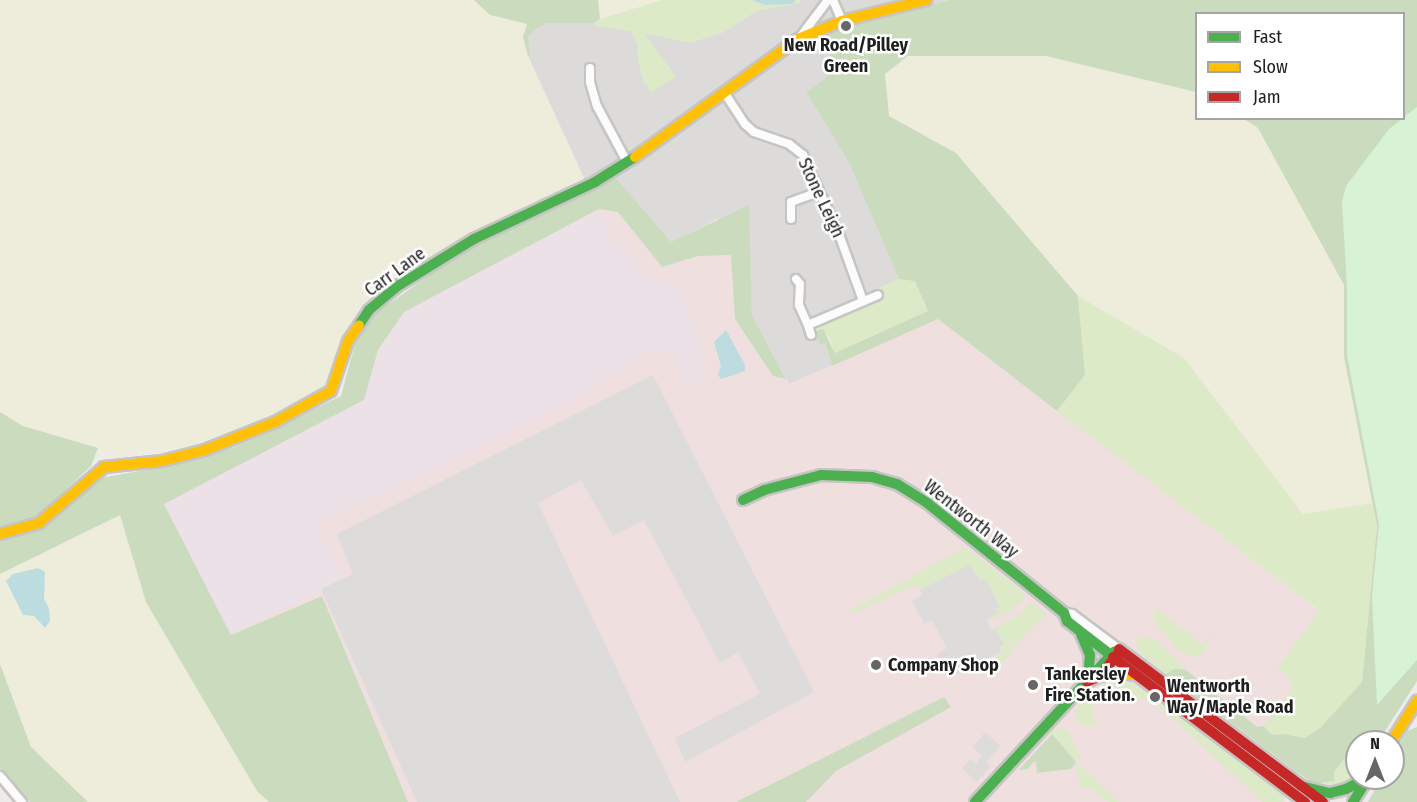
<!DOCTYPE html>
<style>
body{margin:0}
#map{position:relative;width:1417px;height:802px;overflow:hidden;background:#eeebe8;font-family:"Fira Sans Condensed",sans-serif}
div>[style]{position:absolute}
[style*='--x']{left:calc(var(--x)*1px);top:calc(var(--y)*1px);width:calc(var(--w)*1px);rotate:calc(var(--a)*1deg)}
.residential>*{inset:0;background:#dddbd9}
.commercial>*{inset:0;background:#efdfdf}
.industrial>*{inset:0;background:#ebe1e7}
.farmland>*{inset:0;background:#eeeddc}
.grass>*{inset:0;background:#ddeac8}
.forest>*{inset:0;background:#cbdbbe}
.park>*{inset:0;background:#d7f2d4}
.parking>*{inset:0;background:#dedcdb}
.water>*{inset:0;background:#bcdce0}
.roads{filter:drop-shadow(2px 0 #c6c5c4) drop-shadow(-2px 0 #c6c5c4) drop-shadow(0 2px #c6c5c4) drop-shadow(0 -2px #c6c5c4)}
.street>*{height:8px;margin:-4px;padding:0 4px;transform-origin:4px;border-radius:4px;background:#fcfcfc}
.fast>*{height:10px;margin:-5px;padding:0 5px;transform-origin:5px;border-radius:5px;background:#4caf50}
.slow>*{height:10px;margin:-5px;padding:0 5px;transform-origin:5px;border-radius:5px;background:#ffc107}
.jam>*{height:10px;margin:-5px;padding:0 5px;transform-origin:5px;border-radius:5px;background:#c62828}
.dots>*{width:16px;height:16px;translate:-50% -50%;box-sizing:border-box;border:3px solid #fff;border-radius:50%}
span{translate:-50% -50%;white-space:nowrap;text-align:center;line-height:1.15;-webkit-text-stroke:5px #fff;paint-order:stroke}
.poi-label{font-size:18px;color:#1f1f1f;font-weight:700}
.left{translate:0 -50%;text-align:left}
.street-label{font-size:18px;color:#1f1f1f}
.legend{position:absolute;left:1195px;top:12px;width:210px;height:108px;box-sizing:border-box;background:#fff;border:2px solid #a5a5a5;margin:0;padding:8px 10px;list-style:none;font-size:18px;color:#1f1f1f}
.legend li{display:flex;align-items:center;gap:12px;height:30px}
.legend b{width:30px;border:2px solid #a5a5a5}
.north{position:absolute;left:1345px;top:730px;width:60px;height:60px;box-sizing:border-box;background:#fff;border:2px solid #a5a5a5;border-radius:50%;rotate:0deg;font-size:16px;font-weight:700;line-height:24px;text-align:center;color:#1f1f1f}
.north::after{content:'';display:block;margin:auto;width:21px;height:27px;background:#676665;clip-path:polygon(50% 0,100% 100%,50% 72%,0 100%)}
</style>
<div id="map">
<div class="residential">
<i style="clip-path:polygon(662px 0,950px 0,829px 32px,830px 59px,826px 78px,806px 92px,849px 163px,899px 279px,879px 288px,883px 299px,816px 327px,815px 334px,825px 343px,832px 366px,789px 384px,752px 315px,750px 268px,717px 219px,671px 243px,616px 178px,609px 167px,585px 180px,528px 56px,531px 54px,528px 39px,535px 30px,547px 23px,594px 23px)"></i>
</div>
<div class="commercial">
<i style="clip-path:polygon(599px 209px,618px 211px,662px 267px,698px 256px,732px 254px,735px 319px,773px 376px,786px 379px,789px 384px,938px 319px,1365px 646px,1300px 759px,1285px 802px,408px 802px,322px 596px,231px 635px,364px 400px)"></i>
</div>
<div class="industrial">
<i style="clip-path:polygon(599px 209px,613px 244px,620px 242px,625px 246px,647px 280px,670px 282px,681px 293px,701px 344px,701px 389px,685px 379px,671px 354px,653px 348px,568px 403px,431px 471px,327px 518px,318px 524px,319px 534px,344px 578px,231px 635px,164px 504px,364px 400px,378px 350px,404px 312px)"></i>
</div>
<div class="farmland">
<i style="clip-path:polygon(0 0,474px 0,490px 15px,527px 24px,523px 37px,528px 56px,583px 178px,458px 240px,398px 275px,357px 310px,343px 334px,329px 381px,304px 404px,203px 444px,116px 455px,23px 426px,0 412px)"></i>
<i style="clip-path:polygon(598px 0,662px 0,600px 19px)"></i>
<i style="clip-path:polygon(908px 56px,1046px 56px,1196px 92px,1196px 118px,1244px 119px,1258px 128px,1344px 285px,1344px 357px,1373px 503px,1303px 514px,1184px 358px,1078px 296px,956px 153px,889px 116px,884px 74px)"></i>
<i style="clip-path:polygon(120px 515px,146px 602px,257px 791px,269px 802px,88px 802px,31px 747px,0 664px,0 574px)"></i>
</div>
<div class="grass">
<i style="clip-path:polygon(662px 0,800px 0,800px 3px,757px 11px,722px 33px,690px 43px,644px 33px,676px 77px,650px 93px,647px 84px,644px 84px,638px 61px,637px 44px,631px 31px,595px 26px,594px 21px)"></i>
<i style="clip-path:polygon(899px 279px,915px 280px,928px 312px,835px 353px,829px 336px,818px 330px,815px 334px,816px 327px,821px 324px,882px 299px,879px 288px)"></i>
<i style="clip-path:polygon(1078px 296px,1184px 358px,1303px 514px,1373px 503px,1377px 526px,1362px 682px,1320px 728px,1305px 738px,1283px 734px,1272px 735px,1263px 726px,1292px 689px,1289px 677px,1277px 668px,1320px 611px,1057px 411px,1085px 375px)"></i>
<i style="clip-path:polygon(965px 547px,1022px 591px,1024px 599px,1008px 613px,986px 621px,1000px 607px,985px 580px,981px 582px,969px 565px,920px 590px,917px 586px,910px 587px,851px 614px,849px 611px)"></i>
<i style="clip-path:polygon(1031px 602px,1047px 614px,1020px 640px,1001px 652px,998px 647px,1004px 645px,991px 630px,1021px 613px)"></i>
<i style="clip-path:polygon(1156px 608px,1202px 644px,1211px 633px,1204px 653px,1194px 657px,1181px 652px,1155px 624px,1153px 616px)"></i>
<i style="clip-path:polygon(1144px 636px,1155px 640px,1165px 648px,1186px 670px,1174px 669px,1166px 674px,1142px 655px,1135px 644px)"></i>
<i style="clip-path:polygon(1019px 643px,999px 667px,993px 658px)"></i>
<i style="clip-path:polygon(1114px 680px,1133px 684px,1151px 697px,1143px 700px,1128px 697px,1129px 690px,1123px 689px,1122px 696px,1108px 690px,1091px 710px,1094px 713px,1091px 717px,1099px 724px,1086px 727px,1078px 722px,1075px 710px,1099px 686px)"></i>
<i style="clip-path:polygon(1158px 696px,1287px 794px,1281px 802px,1263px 802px,1152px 700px)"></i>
<i style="clip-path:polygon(1057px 728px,1068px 731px,1081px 758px,1076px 762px,1119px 802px,1109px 802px,1092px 789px,1080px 786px,1076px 762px,1051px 735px,1049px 737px,1048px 732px)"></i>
<i style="clip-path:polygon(1357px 752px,1357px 774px,1352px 779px,1336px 787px,1313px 784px,1324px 783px,1349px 753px)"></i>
</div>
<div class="forest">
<i style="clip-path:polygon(474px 0,598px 0,600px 19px,594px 23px,547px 23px,535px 30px,528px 38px,531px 55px,528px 56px,523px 37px,527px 24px,490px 15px)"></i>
<i style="clip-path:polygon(950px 0,1417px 0,1417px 681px,1378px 742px,1357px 742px,1357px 752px,1349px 753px,1334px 772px,1334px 781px,1313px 784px,1166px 674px,1174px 669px,1186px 670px,1257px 727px,1263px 726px,1272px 735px,1283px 734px,1305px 738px,1320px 728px,1362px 682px,1377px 526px,1344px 357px,1344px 285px,1258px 128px,1244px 119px,1404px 118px,1404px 14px,1196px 14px,1196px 92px,1046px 56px,908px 56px,885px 74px,889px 116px,956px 153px,1078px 296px,1085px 375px,1057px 411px,938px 319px,832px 366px,825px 343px,820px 344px,815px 334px,818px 330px,823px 329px,835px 353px,928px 311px,915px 281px,899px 279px,849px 163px,806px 92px,826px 78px,830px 59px,829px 32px)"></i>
<i style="clip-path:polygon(616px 178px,671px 242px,749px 205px,752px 315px,786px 379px,773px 376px,735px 319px,731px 255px,698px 256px,662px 267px,618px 212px,599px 209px,404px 312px,378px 350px,364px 400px,164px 504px,231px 635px,322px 596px,408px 802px,269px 802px,257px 791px,146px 602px,120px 515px,0 574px,0 540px,41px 528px,95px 479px,156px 468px,235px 447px,341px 396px,355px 344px,373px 315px,468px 248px)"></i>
<i style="clip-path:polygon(0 412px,23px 426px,98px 448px,91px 466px,37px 517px,0 528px)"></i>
<i style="clip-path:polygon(0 664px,31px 747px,88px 802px,30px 802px,0 768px)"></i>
<i style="clip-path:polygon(944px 697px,951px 707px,836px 771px,806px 802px,736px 802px)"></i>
<i style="clip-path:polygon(1417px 727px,1417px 802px,1368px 802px,1381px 778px,1393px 778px,1393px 756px,1407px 731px)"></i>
<i style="clip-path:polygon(1052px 734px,1076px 762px,1071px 769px,1037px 773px,1036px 762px,1033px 762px,1028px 769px,1019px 770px)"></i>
</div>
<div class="park">
<i style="clip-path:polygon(1417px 107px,1417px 660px,1377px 705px,1372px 596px,1379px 524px,1347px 355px,1347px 287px,1342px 202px,1346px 186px,1389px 129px)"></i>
</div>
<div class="parking">
<i style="clip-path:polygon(653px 375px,814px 692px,685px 762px,675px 738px,760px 694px,738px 652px,720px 663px,644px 520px,613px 536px,581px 480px,538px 503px,680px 802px,417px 802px,321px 589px,353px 574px,337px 534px)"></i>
<i style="clip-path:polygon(969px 565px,981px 581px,986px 579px,1000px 607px,996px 609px,998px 613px,986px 620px,992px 631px,996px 629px,1004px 644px,999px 647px,1001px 652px,949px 678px,937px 654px,947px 648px,932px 620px,924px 624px,912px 601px,922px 595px,920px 590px)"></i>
<i style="clip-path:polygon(985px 732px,1000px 746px,986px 762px,991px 766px,977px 782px,962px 768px,970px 759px,976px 764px,982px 756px,973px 747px)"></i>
</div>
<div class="water">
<i style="clip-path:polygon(752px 0,796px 0,793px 4px,765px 5px)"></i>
<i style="clip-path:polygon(726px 330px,745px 365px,745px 371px,721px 379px,718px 375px,721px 366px,714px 342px)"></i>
<i style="clip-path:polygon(38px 568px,45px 572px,44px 599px,49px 608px,50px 621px,45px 628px,34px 616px,23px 615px,6px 581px,13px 574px)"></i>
</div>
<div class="roads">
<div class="street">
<i style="--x:833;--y:0;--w:23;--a:67"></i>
<i style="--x:801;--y:36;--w:45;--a:-53.1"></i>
<i style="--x:590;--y:68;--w:14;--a:90"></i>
<i style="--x:590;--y:82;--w:25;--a:74"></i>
<i style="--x:597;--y:106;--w:64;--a:61.8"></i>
<i style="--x:726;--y:95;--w:35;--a:57"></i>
<i style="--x:745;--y:124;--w:12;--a:42"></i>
<i style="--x:754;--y:132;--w:37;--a:19"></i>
<i style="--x:789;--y:144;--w:18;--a:38"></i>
<i style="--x:803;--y:155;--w:90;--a:65.7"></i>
<i style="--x:840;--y:237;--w:68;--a:70.2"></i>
<i style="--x:791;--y:219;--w:17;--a:-90"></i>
<i style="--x:791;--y:202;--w:29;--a:-20"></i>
<i style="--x:796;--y:279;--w:6;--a:51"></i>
<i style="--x:800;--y:284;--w:21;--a:93"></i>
<i style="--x:799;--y:305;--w:22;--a:66"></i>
<i style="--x:811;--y:335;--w:10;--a:-107"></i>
<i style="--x:808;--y:325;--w:76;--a:-23.2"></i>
<i style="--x:1064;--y:613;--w:8;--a:7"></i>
<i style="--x:1072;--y:614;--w:59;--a:36.7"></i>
<i style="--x:0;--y:776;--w:34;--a:50"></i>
</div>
<div class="fast">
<i style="--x:359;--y:325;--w:18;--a:-56"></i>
<i style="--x:369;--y:310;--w:35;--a:-40"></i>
<i style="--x:396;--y:287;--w:92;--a:-31.6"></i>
<i style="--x:474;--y:239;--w:134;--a:-25.2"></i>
<i style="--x:595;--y:182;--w:47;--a:-32"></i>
<i style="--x:743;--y:500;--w:23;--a:-25"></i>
<i style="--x:764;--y:490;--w:59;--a:-14.7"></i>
<i style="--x:821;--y:475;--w:51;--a:2.2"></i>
<i style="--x:872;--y:477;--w:26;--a:16"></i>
<i style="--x:897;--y:484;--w:34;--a:32"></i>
<i style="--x:926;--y:502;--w:177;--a:38.8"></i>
<i style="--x:1064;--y:613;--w:9;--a:69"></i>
<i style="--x:1067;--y:621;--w:58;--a:38"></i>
<i style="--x:1081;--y:634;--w:23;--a:67"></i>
<i style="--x:1090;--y:655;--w:21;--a:95"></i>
<i style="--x:1301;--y:786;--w:30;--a:14"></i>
<i style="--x:1330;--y:793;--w:16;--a:-14"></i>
<i style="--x:1346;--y:789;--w:24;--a:-28"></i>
<i style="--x:975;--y:802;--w:205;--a:-47.2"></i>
<i style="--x:1353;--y:802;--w:28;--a:-58"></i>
</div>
<div class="slow">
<i style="--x:635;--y:157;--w:201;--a:-35.9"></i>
<i style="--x:798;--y:39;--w:48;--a:-22.2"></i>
<i style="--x:842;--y:21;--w:87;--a:-14"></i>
<i style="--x:0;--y:534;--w:41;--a:-15.8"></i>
<i style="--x:39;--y:523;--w:86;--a:-40.7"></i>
<i style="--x:104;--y:467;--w:58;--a:-5.9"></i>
<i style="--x:162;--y:461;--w:44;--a:-14.3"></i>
<i style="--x:205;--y:450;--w:75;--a:-21.8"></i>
<i style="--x:275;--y:422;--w:64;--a:-29"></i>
<i style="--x:331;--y:391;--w:53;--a:-71.2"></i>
<i style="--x:348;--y:341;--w:19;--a:-55"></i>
<i style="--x:1100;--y:676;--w:20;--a:-9"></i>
<i style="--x:1120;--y:673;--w:16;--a:7"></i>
<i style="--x:1391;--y:742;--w:49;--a:-57.6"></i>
</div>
<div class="jam">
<i style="--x:1119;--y:649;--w:255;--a:36.9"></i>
<i style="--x:1113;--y:657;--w:241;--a:37.1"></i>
<i style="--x:1087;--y:682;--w:14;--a:-25"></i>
<i style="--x:1100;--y:676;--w:27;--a:-51"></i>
</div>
</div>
<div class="dots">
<i style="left:846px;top:26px;background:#676665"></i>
<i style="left:876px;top:665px;background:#676665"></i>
<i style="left:1033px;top:685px;background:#676665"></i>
<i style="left:1155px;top:697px;background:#676665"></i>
</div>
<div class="poi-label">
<span style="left:846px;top:56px">New Road/Pilley<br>Green</span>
<span class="left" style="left:888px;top:665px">Company Shop</span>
<span class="left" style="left:1045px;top:685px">Tankersley<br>Fire Station.</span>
<span class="left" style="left:1167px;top:697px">Wentworth<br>Way/Maple Road</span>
</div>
<div class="street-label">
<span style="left:821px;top:198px;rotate:65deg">Stone Leigh</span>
<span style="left:395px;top:272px;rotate:-36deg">Carr Lane</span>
<span style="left:971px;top:519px;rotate:38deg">Wentworth Way</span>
</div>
<ul class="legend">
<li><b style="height:8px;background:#4caf50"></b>Fast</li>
<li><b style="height:8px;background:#ffc107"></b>Slow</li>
<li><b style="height:8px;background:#c62828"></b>Jam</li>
</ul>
<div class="north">N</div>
</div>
